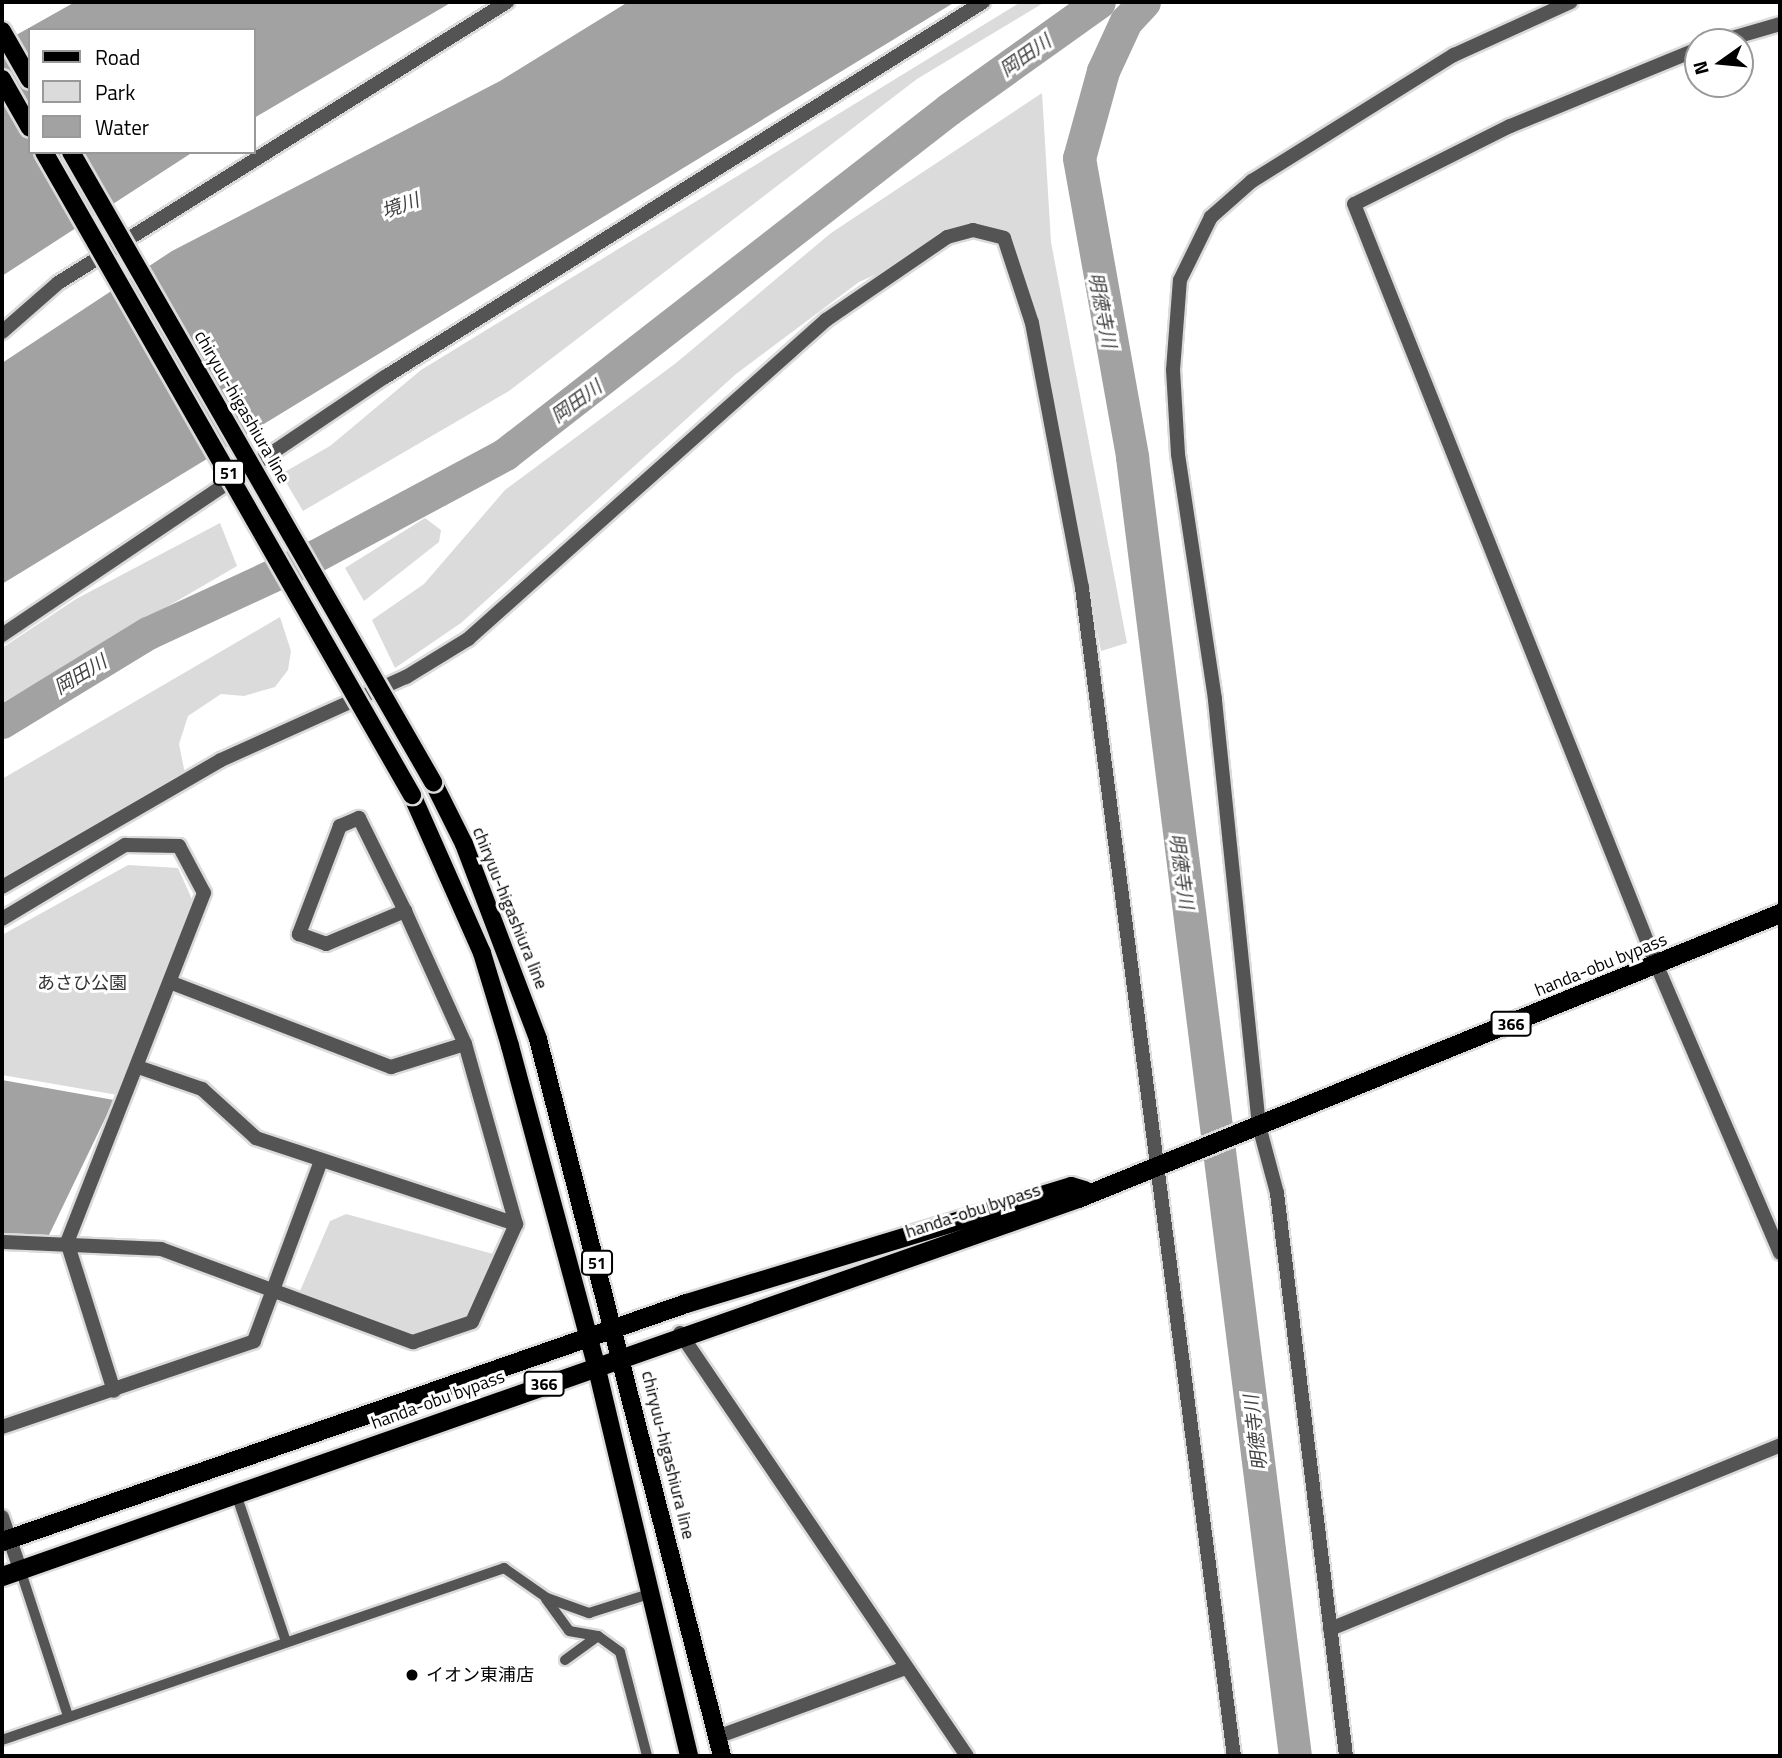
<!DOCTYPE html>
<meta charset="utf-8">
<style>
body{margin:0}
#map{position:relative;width:1782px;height:1758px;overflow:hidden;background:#fff;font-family:"Titillium Web","Noto Sans JP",sans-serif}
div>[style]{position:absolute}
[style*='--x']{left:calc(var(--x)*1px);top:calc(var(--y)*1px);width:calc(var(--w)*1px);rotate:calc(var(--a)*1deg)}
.green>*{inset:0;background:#dbdbdb}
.water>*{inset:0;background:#a2a2a2}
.river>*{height:33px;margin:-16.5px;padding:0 16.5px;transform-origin:16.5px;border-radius:16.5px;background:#a2a2a2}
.roads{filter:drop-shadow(2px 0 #dbdbdb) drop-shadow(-2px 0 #dbdbdb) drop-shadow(0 2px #dbdbdb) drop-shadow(0 -2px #dbdbdb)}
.service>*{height:10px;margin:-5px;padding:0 5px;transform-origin:5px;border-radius:5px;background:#545454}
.minor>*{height:14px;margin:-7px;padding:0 7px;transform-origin:7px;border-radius:7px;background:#545454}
.primary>*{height:18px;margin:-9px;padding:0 9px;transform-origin:9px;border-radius:9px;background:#000}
.trunk>*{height:19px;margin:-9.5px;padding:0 9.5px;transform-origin:9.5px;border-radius:9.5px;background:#000}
.bridges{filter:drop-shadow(2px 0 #dbdbdb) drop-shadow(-2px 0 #dbdbdb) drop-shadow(0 2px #dbdbdb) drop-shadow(0 -2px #dbdbdb)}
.primary-bridge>*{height:18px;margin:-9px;padding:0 9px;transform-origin:9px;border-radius:9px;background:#000}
.dots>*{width:19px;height:19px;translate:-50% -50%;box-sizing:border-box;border:4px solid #fff;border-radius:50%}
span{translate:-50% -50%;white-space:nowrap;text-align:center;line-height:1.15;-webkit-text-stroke:6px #fff;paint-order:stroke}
.shield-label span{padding:2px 5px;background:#fff;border:2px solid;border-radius:5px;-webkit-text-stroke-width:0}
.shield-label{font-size:16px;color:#000;font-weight:700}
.street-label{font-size:18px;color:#000}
.park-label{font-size:18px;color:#323232}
.poi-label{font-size:18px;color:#000}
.left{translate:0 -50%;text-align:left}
.water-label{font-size:19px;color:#434343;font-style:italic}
.frame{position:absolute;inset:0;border:4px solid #000;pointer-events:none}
.legend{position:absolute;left:28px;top:28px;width:228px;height:126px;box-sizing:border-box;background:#fff;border:2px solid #999;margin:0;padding:9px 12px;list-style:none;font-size:21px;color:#000}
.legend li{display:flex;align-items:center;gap:14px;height:35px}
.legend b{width:35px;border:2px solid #999}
.north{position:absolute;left:1684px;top:28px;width:70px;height:70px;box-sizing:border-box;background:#fff;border:2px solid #999;border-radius:50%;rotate:255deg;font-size:19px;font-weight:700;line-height:28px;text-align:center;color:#000}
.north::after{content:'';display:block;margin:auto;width:24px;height:32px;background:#000;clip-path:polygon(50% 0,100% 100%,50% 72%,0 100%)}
</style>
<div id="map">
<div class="green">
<i style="clip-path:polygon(1021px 2px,1045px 2px,917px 79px,509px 391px,303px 511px,281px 474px,330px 446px,421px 370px)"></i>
<i style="clip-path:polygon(1042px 93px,1051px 242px,1127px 643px,1101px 651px,1032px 323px,1004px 238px,974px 230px,859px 282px,736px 374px,461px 623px,395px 668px,372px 620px,424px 584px,505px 490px,676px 363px,831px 233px)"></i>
<i style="clip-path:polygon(425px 518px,441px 530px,439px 542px,364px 601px,345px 568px)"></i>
<i style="clip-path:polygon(220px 523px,237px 566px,2px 703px,2px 648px,76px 599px)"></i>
<i style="clip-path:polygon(280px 617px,291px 651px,288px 670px,275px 687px,244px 696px,221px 694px,188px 716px,179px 744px,185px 774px,2px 896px,2px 779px)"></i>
<i style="clip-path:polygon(128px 865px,178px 868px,199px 915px,118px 1095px,2px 1075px,2px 935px)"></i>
<i style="clip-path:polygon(346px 1214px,497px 1255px,472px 1322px,413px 1342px,294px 1305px,330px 1221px)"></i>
</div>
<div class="water">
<i style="clip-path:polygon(75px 2px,452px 2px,254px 118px,254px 30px,30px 30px,30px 152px,193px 152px,2px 276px,2px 43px)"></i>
<i style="clip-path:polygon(628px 2px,955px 2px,2px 584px,2px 363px,172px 251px,500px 81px)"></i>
<i style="clip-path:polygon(2px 1080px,114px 1100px,49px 1235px,2px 1236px)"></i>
</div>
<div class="river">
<i style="--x:1144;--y:2;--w:26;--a:133"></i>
<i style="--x:1126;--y:21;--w:55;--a:114.7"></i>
<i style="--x:1103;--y:71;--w:90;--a:105.4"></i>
<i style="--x:1079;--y:158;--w:304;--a:79.9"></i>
<i style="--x:1132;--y:457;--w:1309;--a:82.85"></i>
<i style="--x:2;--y:722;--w:171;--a:-31.4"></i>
<i style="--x:148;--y:633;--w:184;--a:-24.8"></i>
<i style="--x:315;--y:556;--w:216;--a:-28.2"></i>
<i style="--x:505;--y:454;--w:562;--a:-37.85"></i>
<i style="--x:949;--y:109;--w:184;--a:-35.5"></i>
</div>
<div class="roads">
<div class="service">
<i style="--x:237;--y:1497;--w:153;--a:71.3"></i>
<i style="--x:20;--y:1569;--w:155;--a:71.9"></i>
<i style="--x:546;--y:1599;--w:39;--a:54"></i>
<i style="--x:569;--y:1631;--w:29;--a:10"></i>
<i style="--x:598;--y:1636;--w:27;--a:36"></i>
<i style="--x:620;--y:1652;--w:107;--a:75.4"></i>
<i style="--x:565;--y:1660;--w:41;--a:-36"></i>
<i style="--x:2;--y:1740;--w:531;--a:-18.91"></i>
<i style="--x:504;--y:1568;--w:52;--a:34.9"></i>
<i style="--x:547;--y:1598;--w:45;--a:19.7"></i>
<i style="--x:589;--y:1613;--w:63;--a:-17.6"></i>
</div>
<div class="minor">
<i style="--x:1718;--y:42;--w:65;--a:-16.2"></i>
<i style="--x:1698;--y:49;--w:203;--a:157.7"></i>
<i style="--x:1510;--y:126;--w:174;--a:153.4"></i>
<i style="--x:1354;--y:204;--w:820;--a:68.32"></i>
<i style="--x:1657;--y:966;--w:312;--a:66.8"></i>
<i style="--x:2;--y:332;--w:74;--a:-41.2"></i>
<i style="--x:58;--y:283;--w:530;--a:-32.04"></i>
<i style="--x:2;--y:635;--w:462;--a:-34"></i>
<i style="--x:385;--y:377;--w:706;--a:-32.09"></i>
<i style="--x:2;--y:887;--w:253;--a:-30.1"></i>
<i style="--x:221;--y:760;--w:203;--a:-24.2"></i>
<i style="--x:406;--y:677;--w:73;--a:-31.5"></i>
<i style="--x:468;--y:639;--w:480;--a:-41.7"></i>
<i style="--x:826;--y:320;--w:147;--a:-34.4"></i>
<i style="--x:947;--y:237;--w:27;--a:-15"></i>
<i style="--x:973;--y:230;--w:32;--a:14"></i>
<i style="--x:1004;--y:238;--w:89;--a:71.8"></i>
<i style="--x:1032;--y:323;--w:270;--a:79.3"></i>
<i style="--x:1082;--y:588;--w:1178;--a:82.59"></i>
<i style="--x:2;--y:919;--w:144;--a:-31"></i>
<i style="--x:125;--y:845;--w:54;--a:1.1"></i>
<i style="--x:179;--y:846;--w:53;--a:62"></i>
<i style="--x:204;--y:893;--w:375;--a:111.4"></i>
<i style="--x:67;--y:1242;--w:156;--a:72.5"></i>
<i style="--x:172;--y:983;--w:235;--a:21"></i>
<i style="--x:391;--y:1067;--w:77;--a:-17.3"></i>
<i style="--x:138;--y:1067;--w:68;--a:19"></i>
<i style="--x:202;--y:1089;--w:73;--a:42.2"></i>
<i style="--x:256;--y:1138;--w:274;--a:18.3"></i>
<i style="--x:2;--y:1242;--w:159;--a:2.5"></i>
<i style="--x:161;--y:1249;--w:269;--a:20.3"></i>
<i style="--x:413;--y:1342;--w:62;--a:-18.7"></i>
<i style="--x:472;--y:1322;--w:107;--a:-65.8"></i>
<i style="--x:516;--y:1224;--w:187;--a:-105.8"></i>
<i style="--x:465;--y:1044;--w:146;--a:-114.3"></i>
<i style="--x:405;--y:911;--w:104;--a:-116.3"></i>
<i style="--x:359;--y:818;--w:21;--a:157"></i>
<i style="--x:340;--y:826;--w:116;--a:110.8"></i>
<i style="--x:299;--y:934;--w:29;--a:20"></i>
<i style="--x:326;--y:944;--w:86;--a:-22.7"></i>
<i style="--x:680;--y:1333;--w:511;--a:55.84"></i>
<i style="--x:2;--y:1427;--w:266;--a:-18.8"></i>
<i style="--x:254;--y:1341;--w:192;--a:-69.6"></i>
<i style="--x:2;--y:1517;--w:55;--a:70.9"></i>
<i style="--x:1330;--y:1629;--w:486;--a:-22.2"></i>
<i style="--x:717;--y:1737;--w:201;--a:-20.1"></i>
<i style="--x:1346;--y:1756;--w:567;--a:-96.99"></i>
<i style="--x:1277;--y:1193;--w:69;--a:-105"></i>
<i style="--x:1259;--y:1126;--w:429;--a:-95.9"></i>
<i style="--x:1215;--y:699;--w:248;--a:-98.6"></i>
<i style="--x:1178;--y:454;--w:84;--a:-93.4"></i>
<i style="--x:1173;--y:370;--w:90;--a:-85.6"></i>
<i style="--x:1180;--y:280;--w:70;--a:-63.8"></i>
<i style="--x:1211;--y:217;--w:55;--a:-41.3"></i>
<i style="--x:1252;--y:181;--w:238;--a:-32"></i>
<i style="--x:1454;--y:55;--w:128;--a:-24.4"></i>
</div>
<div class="primary">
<i style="--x:2;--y:31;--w:56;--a:60.3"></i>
<i style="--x:2;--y:79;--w:56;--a:60.3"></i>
<i style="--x:433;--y:782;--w:69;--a:63.4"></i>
<i style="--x:464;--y:844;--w:209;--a:69.2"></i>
<i style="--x:538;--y:1039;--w:740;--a:75.61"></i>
<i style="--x:412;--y:795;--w:173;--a:66.1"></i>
<i style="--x:482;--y:953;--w:97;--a:73.2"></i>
<i style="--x:510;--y:1046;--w:330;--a:74.9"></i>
<i style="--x:596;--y:1365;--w:402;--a:76.6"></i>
</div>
<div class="trunk">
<i style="--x:2;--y:1541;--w:724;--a:-19.19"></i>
<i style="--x:686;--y:1303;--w:402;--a:-16.9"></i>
<i style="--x:1071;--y:1186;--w:14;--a:17"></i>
<i style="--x:2;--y:1576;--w:1140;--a:-19.36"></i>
<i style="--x:1078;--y:1198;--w:758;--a:-22.1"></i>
</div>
</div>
<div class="bridges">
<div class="primary-bridge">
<i style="--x:44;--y:152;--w:741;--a:60.22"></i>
<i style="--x:71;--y:152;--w:727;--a:60.12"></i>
</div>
</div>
<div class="dots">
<i style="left:412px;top:1675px;background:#000"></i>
</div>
<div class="shield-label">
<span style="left:229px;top:473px">51</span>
<span style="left:1511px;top:1024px">366</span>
<span style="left:597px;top:1263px">51</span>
<span style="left:544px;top:1384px">366</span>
</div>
<div class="street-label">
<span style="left:242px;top:407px;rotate:60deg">chiryuu-higashiura line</span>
<span style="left:510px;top:908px;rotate:68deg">chiryuu-higashiura line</span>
<span style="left:1601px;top:965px;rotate:-22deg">handa-obu bypass</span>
<span style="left:973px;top:1211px;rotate:-18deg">handa-obu bypass</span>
<span style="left:438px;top:1400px;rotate:-20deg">handa-obu bypass</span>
<span style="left:668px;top:1455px;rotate:76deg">chiryuu-higashiura line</span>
</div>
<div class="park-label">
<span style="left:82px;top:983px">あさひ公園</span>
</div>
<div class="poi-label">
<span class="left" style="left:426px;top:1675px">イオン東浦店</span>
</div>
<div class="water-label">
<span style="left:1025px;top:55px;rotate:-35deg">岡田川</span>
<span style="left:400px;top:205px;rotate:-20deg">境川</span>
<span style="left:1103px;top:310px;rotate:79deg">明徳寺川</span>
<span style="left:576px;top:401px;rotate:-36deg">岡田川</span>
<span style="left:80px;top:674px;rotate:-31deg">岡田川</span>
<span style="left:1182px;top:871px;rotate:82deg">明徳寺川</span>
<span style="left:1255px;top:1433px;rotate:-97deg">明徳寺川</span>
</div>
<div class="frame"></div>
<ul class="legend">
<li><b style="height:9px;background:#000"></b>Road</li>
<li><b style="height:19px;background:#dbdbdb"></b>Park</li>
<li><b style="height:19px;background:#a2a2a2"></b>Water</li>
</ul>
<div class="north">N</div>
</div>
